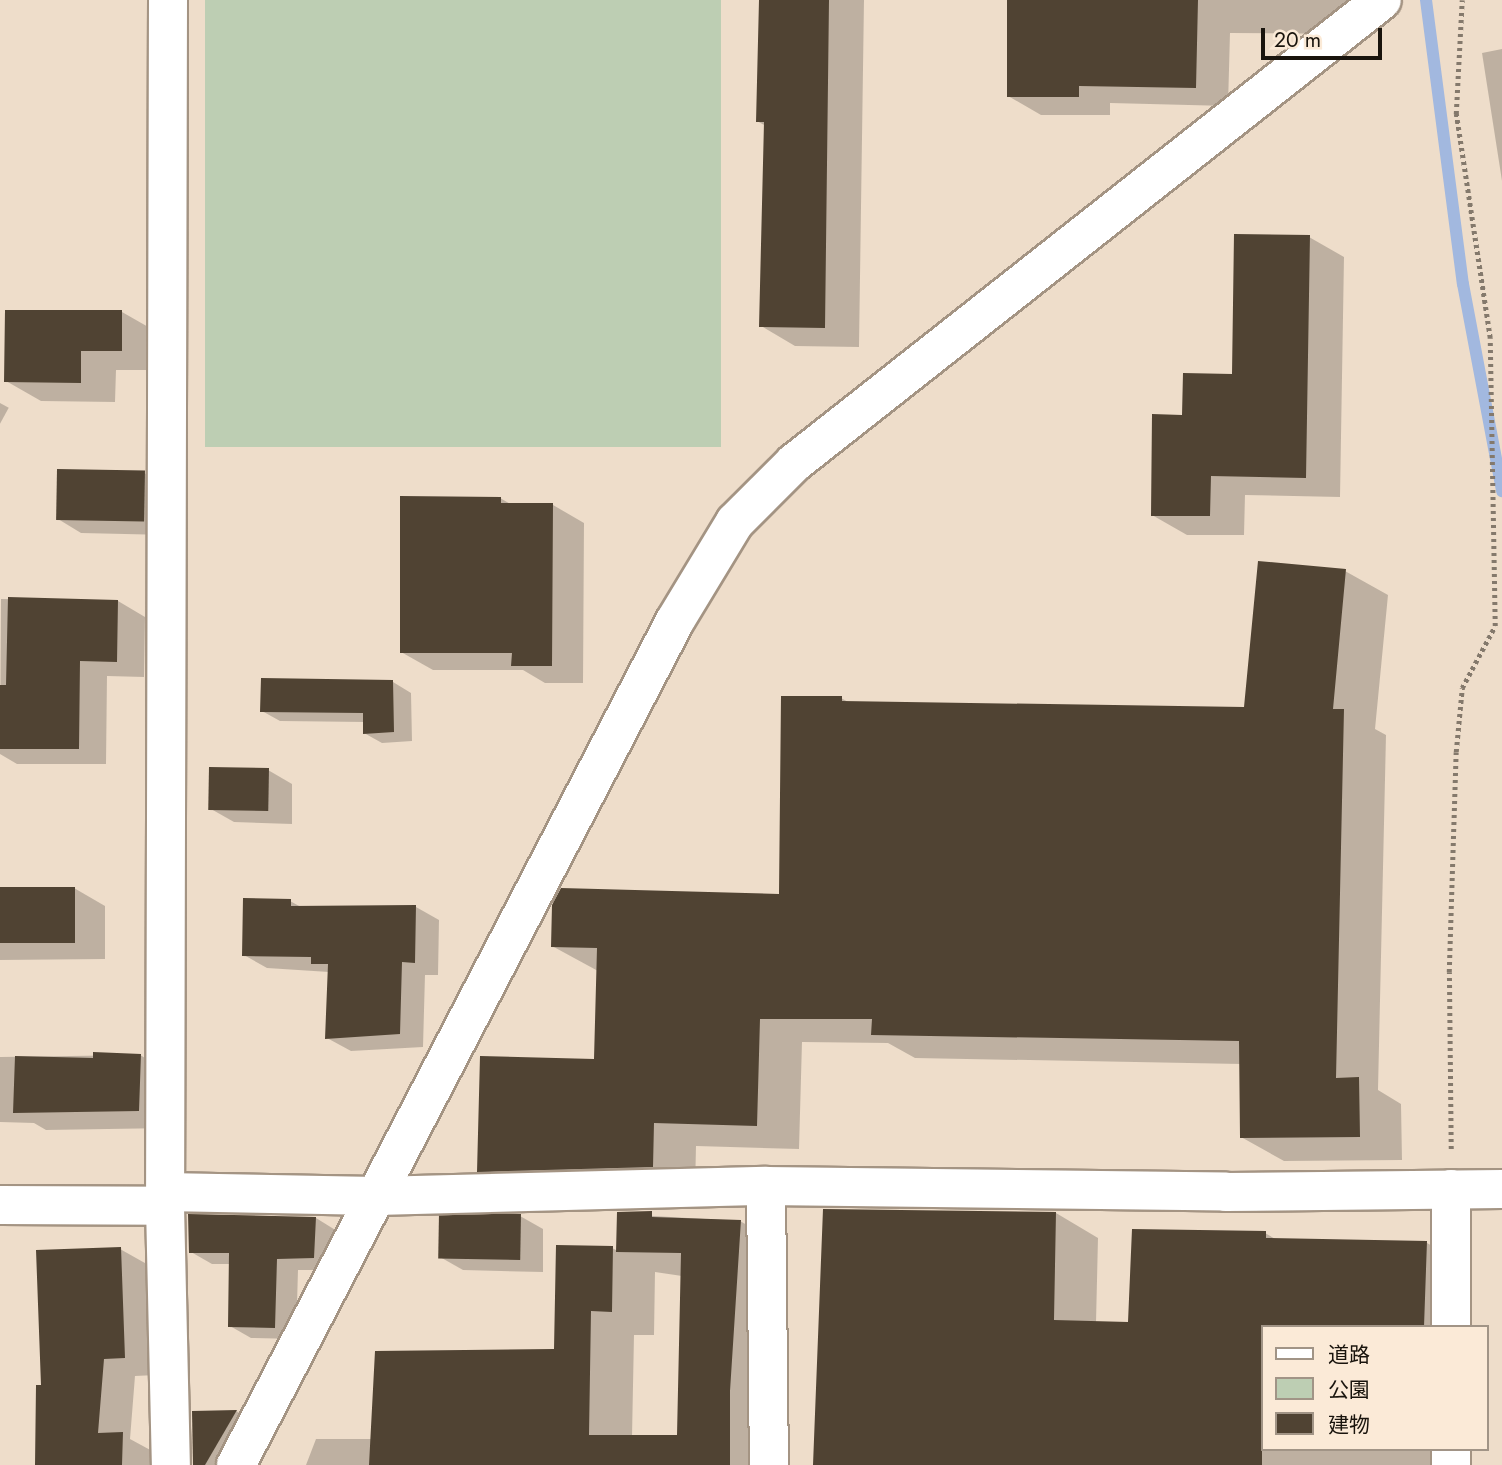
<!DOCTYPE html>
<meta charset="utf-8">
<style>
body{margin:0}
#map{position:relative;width:1502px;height:1465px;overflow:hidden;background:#eeddca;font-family:Jost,"Noto Sans JP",sans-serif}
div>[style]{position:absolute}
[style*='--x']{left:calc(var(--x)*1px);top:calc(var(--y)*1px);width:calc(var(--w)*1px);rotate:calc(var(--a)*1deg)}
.green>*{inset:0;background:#bdceb3;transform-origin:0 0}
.shadow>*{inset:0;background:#0003;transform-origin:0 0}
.stream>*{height:12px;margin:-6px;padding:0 6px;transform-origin:6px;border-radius:6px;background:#a2b8df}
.building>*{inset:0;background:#504333;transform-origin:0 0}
.path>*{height:4.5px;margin-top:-2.25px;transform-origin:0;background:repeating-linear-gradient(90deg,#84796c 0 3.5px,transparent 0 7px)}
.roads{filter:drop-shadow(2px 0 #a49483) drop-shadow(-2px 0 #a49483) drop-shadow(0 2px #a49483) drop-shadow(0 -2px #a49483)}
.minor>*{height:38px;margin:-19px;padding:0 19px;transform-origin:19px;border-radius:19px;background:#fff}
.tertiary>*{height:38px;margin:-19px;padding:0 19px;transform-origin:19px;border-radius:19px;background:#fff}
span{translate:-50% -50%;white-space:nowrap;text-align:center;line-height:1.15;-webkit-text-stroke:7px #fbead7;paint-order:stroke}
.legend{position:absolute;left:1261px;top:1325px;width:228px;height:126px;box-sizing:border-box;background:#fbead7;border:2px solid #a19486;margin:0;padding:9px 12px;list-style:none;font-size:21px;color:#19140d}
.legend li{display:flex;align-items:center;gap:14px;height:35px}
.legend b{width:35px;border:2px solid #a19486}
.scale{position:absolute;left:1261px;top:28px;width:121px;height:32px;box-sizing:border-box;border:4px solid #19140d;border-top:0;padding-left:9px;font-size:21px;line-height:24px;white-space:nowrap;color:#19140d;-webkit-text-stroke:5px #fbead7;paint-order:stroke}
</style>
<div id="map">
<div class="green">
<i style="left:205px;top:0;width:516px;height:447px"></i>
</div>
<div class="shadow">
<i style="clip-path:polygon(761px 0,864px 0,859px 347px,795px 346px,761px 326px,766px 126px,757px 121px)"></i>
<i style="clip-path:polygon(1009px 0,1358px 0,1358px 34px,1230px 33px,1228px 106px,1110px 103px,1110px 115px,1041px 115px,1008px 96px)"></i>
<i style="clip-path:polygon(1502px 49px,1502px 181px,1482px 53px)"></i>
<i style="clip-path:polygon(1309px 237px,1344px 257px,1340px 497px,1245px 495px,1244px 535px,1187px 535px,1152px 515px,1184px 416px,1233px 376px)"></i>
<i style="clip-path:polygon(122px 312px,157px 332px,157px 370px,116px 370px,115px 402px,41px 401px,6px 381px)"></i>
<i style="left:0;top:403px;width:10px;height:144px;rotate:29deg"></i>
<i style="clip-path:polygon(144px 473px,168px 486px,168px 535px,81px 533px,58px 519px)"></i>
<i style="clip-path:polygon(500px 498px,512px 505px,553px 505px,584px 523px,583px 683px,545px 683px,523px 670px,433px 670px,401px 652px)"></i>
<i style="clip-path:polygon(1345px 571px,1388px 595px,1375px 729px,1386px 735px,1378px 1090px,1401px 1104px,1402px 1160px,1284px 1161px,1241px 1137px,1241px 1064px,915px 1058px,888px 1043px,802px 1042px,799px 1149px,696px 1146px,695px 1191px,521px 1195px,479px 1171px,595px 1061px,598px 971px,552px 946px,781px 896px,841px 698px,850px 703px,1246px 709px)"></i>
<i style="clip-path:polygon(1px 599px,118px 601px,145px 617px,144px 677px,107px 676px,106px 764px,17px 764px,0 754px)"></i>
<i style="clip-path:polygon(393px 682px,411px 693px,412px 741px,382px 743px,364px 733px,365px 722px,280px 721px,262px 711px)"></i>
<i style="clip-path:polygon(268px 770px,292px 784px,292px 824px,234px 822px,211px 809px)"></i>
<i style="clip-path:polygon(74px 888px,105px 906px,105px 959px,0 960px,0 889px)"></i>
<i style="clip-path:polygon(290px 901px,301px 907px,416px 907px,439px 920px,438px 975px,425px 975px,423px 1047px,351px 1051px,327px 1038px,329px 972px,267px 968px,244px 955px)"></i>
<i style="clip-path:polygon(140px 1055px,171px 1073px,170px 1128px,46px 1130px,34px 1123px,0 1122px,0 1057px)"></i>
<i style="clip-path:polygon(1056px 1213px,1098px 1238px,1096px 1323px,1130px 1324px,1265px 1233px,1277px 1240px,1427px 1243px,1469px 1267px,1467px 1327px,1262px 1327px,1262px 1449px,1435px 1449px,1435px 1465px,815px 1465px)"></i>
<i style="clip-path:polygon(evenodd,619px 1214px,740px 1221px,783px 1246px,772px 1465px,306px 1465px,316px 1439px,372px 1439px,556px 1351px,612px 1248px,618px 1251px,619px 1214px,655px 1272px,682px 1276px,678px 1436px,632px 1437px,634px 1335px,654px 1335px,655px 1272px)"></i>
<i style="clip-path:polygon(190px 1216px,316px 1218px,337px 1231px,335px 1270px,298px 1270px,296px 1339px,251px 1338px,230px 1326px,231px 1264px,212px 1264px,191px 1252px)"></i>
<i style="clip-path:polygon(520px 1216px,543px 1229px,543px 1272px,463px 1270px,440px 1257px)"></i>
<i style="clip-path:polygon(120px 1249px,152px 1267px,156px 1375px,135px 1376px,130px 1439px,154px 1452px,155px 1465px,37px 1465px,43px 1387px)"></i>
<i style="clip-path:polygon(236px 1411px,259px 1424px,236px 1465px,195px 1465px,193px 1413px)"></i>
</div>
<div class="stream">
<i style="--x:1426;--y:0;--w:286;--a:82.6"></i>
<i style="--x:1463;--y:284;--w:211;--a:79.3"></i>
</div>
<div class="building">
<i style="clip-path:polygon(759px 0,829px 0,825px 328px,759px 327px,764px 122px,756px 122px)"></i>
<i style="clip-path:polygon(1007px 0,1198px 0,1196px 88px,1079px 86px,1079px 97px,1007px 97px)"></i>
<i style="clip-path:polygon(1234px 234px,1310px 235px,1306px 478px,1211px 476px,1210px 516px,1151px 516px,1152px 414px,1182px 415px,1183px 373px,1232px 374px)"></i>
<i style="clip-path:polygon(5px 310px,122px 310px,122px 351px,81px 351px,81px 383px,4px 382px)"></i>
<i style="left:57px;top:469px;width:88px;height:51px;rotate:1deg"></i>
<i style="clip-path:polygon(400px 496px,501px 497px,501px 503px,553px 503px,552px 666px,511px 666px,512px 653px,400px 653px)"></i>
<i style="clip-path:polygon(1258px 561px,1346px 569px,1333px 709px,1344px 709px,1336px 1078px,1359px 1077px,1360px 1137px,1240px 1138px,1239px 1041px,871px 1035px,872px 1019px,760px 1019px,757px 1126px,654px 1123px,653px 1167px,477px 1172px,480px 1056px,594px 1059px,597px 948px,551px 947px,552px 905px,561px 888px,779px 894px,781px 696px,842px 696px,842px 701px,1244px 707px)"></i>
<i style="clip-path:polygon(8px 597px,118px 600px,117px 662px,80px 661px,79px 749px,0 749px,0 685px,6px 685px)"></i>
<i style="clip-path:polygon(261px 678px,393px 680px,394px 732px,363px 734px,363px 713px,260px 712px)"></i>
<i style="left:209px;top:767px;width:60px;height:43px;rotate:1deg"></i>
<i style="left:0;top:887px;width:75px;height:56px"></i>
<i style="clip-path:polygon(243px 898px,291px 899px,291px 906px,416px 905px,415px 963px,402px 962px,400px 1034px,325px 1039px,328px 964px,311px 964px,311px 957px,242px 956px)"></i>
<i style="clip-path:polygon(93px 1052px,141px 1054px,139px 1111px,13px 1113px,15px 1056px,93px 1058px)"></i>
<i style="clip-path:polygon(823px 1209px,1056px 1212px,1054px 1320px,1128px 1322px,1132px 1229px,1266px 1231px,1266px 1238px,1427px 1241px,1424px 1327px,1262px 1327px,1262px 1465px,813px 1465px)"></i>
<i style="clip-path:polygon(652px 1211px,652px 1217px,741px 1220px,730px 1391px,730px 1465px,369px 1465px,375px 1351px,554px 1349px,556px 1245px,613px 1246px,612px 1312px,591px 1311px,589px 1435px,677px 1435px,681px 1253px,616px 1252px,617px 1212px)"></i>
<i style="clip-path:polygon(188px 1214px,316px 1217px,314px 1258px,277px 1259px,275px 1328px,228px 1327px,229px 1253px,189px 1253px)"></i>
<i style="left:521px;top:1214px;width:46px;height:82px;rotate:91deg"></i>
<i style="clip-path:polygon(121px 1247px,125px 1358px,104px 1359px,98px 1433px,123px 1432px,122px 1465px,35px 1465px,36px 1385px,41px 1385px,36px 1250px)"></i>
<i style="clip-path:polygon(237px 1410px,205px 1465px,193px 1465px,192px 1411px)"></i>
</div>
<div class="path">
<i style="--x:1451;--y:1149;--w:177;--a:-90.6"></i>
<i style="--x:1449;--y:972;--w:220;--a:-88.2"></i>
<i style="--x:1456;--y:752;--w:64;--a:-84.6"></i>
<i style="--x:1462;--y:688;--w:70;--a:-62"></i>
<i style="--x:1495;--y:626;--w:288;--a:-91"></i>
<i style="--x:1490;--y:338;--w:227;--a:-98.6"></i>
<i style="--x:1456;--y:114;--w:114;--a:-87"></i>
</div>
<div class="roads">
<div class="minor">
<i style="--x:168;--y:0;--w:1206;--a:90.14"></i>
<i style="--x:165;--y:1206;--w:259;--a:88.7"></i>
<i style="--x:165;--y:1192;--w:211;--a:1.1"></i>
<i style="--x:376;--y:1196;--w:390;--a:-1.5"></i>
<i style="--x:766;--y:1186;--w:279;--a:89.4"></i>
<i style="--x:0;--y:1205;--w:165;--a:0.3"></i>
<i style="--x:1451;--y:1327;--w:138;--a:-90"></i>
<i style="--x:236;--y:1465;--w:951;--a:-62.52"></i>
<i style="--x:675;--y:621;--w:116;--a:-58.8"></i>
<i style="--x:735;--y:522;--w:83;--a:-45"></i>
<i style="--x:794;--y:463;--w:748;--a:-38.22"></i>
<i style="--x:1451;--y:1465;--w:16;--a:-90"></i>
</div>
<div class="tertiary">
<i style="--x:766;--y:1186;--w:460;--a:0.7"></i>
<i style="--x:1226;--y:1192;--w:276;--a:-0.6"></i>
</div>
</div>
<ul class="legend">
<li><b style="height:9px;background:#fff"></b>道路</li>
<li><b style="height:19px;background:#bdceb3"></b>公園</li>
<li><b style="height:19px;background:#504333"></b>建物</li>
</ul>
<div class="scale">20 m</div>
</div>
